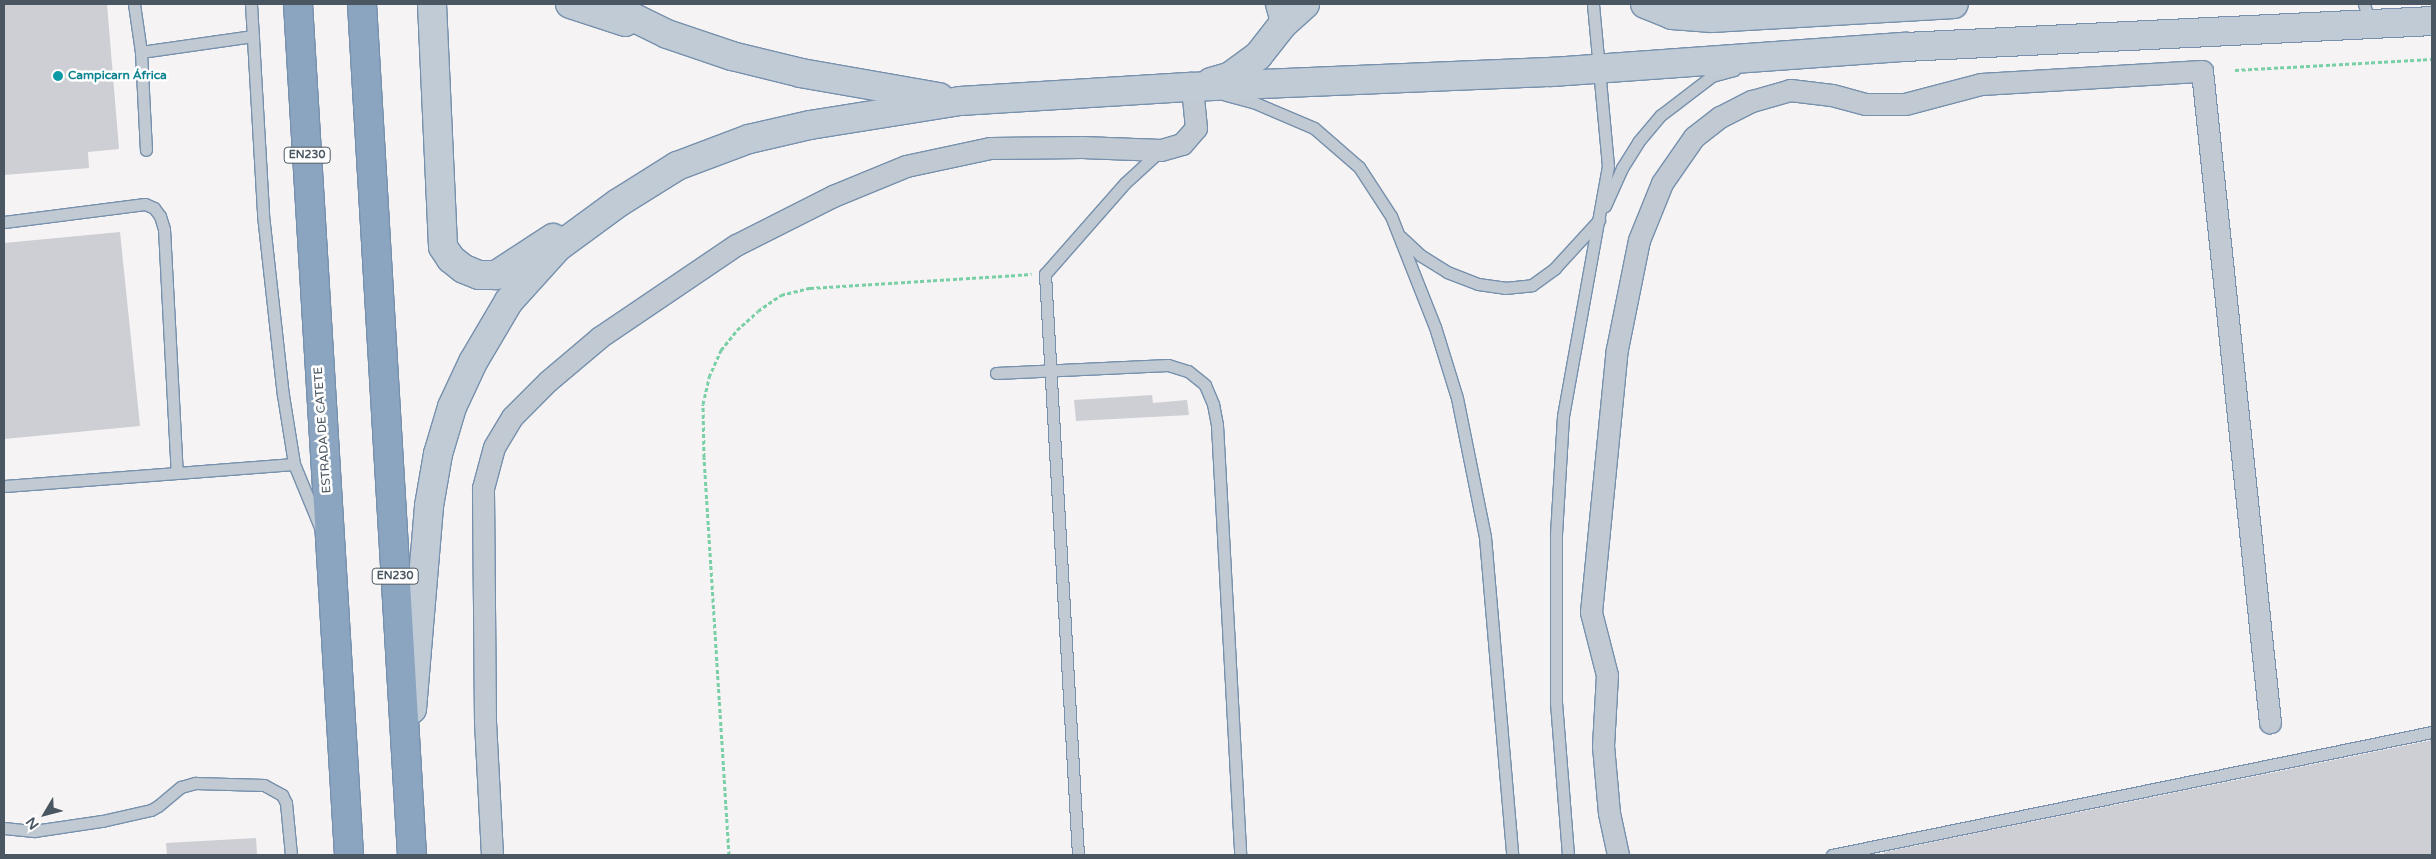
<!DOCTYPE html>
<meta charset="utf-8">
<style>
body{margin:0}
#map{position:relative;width:2436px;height:859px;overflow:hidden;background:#f5f3f3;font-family:"Varela Round",sans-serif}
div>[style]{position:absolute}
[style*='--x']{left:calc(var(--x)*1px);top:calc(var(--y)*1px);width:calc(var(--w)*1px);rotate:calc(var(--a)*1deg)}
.building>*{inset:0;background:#cdcfd5}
.path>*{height:3px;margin-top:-1.5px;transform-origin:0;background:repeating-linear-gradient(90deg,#7ad0a6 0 4px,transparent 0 6.5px)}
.roads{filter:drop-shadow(1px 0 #7690ad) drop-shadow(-1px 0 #7690ad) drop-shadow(0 1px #7690ad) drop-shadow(0 -1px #7690ad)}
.lane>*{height:11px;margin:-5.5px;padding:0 5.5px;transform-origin:5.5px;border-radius:5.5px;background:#c1cad2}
.street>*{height:21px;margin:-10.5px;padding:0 10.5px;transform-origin:10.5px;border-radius:10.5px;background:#c1cad2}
.secondary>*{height:28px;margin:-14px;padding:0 14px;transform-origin:14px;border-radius:14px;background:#c1cbd6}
.highway>*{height:28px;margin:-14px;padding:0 14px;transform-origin:14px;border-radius:14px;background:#8ba5c1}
.dots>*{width:14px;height:14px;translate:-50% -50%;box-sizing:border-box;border:2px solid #fff;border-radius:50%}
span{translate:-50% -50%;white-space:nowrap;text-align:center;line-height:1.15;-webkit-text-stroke:5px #fff;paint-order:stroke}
.shield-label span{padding:1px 4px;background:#fff;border:1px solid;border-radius:4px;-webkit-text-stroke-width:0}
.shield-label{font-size:11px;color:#4a5661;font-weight:700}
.culture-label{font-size:12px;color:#0d838f;font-weight:700}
.left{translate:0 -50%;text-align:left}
.street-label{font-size:12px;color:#4a5661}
.frame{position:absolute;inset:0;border:5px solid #4a5661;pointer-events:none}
.north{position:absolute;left:20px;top:789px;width:50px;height:50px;-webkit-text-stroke:4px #fff;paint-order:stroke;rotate:233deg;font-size:14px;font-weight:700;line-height:20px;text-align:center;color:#4a5661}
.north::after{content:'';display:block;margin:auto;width:18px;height:22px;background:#4a5661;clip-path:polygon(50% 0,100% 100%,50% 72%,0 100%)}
</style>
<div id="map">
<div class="building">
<i style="clip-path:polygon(4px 4px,107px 4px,119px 149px,88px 152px,89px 168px,4px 175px)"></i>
<i style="clip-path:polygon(120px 232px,140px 426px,4px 439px,4px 243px)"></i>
<i style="clip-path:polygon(1152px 395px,1153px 403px,1187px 400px,1189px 415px,1076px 421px,1074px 400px)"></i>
<i style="clip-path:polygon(2432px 740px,2432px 855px,1885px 855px,1884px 852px)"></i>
<i style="clip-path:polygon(256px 838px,257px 855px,167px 855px,166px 843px)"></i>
</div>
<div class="path">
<i style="--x:2235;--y:70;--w:197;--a:-3.2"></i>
<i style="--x:729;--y:855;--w:399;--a:-93.6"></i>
<i style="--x:704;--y:457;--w:53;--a:-91.1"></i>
<i style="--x:703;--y:404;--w:28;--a:-77"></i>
<i style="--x:709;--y:377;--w:30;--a:-66"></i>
<i style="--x:721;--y:350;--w:26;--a:-51"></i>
<i style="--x:737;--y:330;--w:28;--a:-42"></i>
<i style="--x:758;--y:311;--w:28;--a:-35"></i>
<i style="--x:781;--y:295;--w:30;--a:-14"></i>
<i style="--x:810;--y:288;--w:222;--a:-3.6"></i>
</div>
<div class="roads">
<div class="lane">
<i style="--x:134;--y:4;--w:49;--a:81.7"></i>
<i style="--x:141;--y:52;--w:98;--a:87.1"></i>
<i style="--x:251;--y:4;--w:211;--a:86.7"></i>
<i style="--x:263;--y:215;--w:181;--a:83.7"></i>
<i style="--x:283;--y:395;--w:70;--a:80.9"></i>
<i style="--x:294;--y:464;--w:68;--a:67.6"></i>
<i style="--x:2364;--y:4;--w:21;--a:73"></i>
<i style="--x:141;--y:52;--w:113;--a:-8.1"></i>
<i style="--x:1226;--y:95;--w:28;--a:15"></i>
<i style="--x:1253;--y:102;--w:66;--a:23.1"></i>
<i style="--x:1314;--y:128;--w:60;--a:40.9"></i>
<i style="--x:1359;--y:167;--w:59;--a:56.9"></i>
<i style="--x:1391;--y:216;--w:119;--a:68.4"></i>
<i style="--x:1435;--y:327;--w:74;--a:72.8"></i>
<i style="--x:1457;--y:398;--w:142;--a:78.6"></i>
<i style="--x:1485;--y:537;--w:319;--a:85.1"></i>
<i style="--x:1605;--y:206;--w:42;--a:-65.9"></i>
<i style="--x:1622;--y:168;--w:31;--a:-58"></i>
<i style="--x:1638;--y:142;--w:35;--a:-50"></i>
<i style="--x:1661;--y:115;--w:64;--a:-37.4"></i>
<i style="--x:1712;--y:76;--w:23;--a:-15"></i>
<i style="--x:4;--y:222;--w:142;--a:-7.3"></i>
<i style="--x:145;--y:204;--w:10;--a:24"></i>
<i style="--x:154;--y:208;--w:10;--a:53"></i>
<i style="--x:160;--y:216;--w:14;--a:73"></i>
<i style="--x:164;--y:229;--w:244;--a:87"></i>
<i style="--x:177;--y:473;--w:173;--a:175.7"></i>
<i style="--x:1401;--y:237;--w:26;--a:43"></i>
<i style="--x:1420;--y:255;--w:32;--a:32"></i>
<i style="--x:1447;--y:272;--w:33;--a:21"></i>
<i style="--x:1478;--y:284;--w:27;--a:8"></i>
<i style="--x:1505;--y:288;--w:27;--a:-6"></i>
<i style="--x:1532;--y:285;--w:29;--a:-36"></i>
<i style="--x:1555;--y:268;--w:65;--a:-47.5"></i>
<i style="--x:996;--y:373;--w:172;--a:-2.7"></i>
<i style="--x:1168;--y:365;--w:21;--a:17"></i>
<i style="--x:1188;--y:371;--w:22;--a:39"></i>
<i style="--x:1205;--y:385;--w:21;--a:67"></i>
<i style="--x:1213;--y:404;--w:21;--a:79"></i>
<i style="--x:1217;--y:425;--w:431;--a:86.9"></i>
<i style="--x:177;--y:473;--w:117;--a:-4.4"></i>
<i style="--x:4;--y:828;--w:30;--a:6"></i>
<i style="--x:34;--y:831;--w:69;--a:-8.4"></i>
<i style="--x:102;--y:821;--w:50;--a:-12.7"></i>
<i style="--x:151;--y:810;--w:8;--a:-30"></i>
<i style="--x:158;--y:806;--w:30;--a:-40"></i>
<i style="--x:181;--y:787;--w:15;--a:-16"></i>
<i style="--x:195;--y:783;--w:69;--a:1.7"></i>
<i style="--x:264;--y:785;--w:21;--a:29"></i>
<i style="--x:282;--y:795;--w:9;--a:63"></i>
<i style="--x:286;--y:803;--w:52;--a:84.5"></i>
<i style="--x:1078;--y:855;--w:582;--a:-93.25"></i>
<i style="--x:1045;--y:274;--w:121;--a:-48.7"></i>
<i style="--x:1125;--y:183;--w:49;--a:-42.5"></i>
<i style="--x:1568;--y:855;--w:152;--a:-94.5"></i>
<i style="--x:1556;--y:703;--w:169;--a:-90"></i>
<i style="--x:1556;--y:534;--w:118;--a:-86.6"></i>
<i style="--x:1563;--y:416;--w:254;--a:-79.8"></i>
<i style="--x:1608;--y:166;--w:163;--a:-95.3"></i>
<i style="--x:1832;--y:855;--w:612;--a:-11.59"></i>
</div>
<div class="street">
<i style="--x:1276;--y:4;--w:22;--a:74"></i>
<i style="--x:492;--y:855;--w:134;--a:-93"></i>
<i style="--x:485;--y:721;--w:233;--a:-90.5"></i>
<i style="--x:483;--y:488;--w:42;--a:-75"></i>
<i style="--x:494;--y:447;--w:35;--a:-59"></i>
<i style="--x:512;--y:417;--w:51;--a:-45"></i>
<i style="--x:548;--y:381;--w:68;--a:-40.2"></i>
<i style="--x:600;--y:337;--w:164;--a:-34.1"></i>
<i style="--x:736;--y:245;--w:109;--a:-26.8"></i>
<i style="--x:833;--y:196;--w:79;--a:-22.3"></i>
<i style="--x:906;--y:166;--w:86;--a:-12.1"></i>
<i style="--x:990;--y:148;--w:92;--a:-0.6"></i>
<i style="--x:1082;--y:147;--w:79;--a:2.2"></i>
<i style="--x:1161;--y:150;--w:22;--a:-16"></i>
<i style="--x:1182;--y:144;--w:21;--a:-49"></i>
<i style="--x:1196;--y:128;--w:41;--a:-95.6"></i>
<i style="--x:1618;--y:855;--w:43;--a:-102.1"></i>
<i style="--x:1609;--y:813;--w:67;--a:-95.1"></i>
<i style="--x:1603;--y:746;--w:71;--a:-86.8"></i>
<i style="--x:1607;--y:675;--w:65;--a:-104.3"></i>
<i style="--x:1591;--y:612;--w:264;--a:-84.4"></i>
<i style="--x:1617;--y:349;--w:111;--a:-78.6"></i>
<i style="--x:1639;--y:240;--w:61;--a:-68"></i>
<i style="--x:1662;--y:183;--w:56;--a:-55.2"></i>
<i style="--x:1694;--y:137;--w:33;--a:-38"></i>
<i style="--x:1720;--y:117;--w:36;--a:-27"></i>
<i style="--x:1752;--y:101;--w:40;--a:-16"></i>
<i style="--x:1790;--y:90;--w:42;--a:6.8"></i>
<i style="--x:1832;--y:95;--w:35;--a:15"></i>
<i style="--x:1866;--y:104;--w:39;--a:0"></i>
<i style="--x:1905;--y:104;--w:79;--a:-14.7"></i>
<i style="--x:1981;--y:84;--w:221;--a:-3.4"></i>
<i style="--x:2202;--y:71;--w:655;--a:84.04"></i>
</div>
<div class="secondary">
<i style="--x:432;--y:4;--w:243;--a:87.4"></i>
<i style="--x:443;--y:247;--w:14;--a:56"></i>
<i style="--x:451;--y:259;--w:16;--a:38"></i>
<i style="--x:464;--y:269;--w:16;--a:22"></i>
<i style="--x:479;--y:275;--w:17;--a:0"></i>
<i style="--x:496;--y:275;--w:68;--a:-33"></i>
<i style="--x:570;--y:4;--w:58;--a:18.1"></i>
<i style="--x:606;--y:4;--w:68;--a:26.2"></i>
<i style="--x:667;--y:34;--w:69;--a:18.7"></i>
<i style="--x:732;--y:56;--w:71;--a:13.8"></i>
<i style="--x:801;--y:73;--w:140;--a:9.9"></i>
<i style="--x:1645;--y:4;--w:29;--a:22"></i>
<i style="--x:1672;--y:15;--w:40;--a:4.3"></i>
<i style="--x:1712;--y:18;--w:242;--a:-3.3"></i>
<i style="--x:1211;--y:82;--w:19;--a:-16"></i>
<i style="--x:1229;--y:77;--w:36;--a:-36"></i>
<i style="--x:1258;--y:56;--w:39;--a:-52"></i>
<i style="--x:1282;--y:25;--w:31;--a:-42"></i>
<i style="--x:412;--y:709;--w:204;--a:-85.2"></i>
<i style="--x:429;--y:506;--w:53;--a:-80.2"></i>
<i style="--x:438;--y:454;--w:49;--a:-73.4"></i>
<i style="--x:452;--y:407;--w:50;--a:-65"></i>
<i style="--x:473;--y:362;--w:71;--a:-59.5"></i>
<i style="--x:509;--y:301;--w:73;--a:-47.8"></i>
<i style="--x:558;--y:247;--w:74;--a:-36.3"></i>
<i style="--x:618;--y:203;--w:70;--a:-32.1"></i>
<i style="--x:677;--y:166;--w:77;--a:-20.6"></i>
<i style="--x:749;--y:139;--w:63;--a:-12.9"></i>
<i style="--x:810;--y:125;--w:152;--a:-9.1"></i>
<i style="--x:960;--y:101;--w:232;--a:-3.5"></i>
<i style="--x:1192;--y:87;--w:360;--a:-2.4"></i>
<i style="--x:1552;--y:72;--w:354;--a:-4.1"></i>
<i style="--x:1905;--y:47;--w:528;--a:-2.82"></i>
</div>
<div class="highway">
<i style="--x:298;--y:4;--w:853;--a:86.57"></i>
<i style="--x:362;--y:4;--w:852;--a:86.64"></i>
</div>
</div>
<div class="dots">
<i style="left:58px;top:76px;background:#0f9aa8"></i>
</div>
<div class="shield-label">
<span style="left:307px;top:155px">EN230</span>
<span style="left:395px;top:576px">EN230</span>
</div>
<div class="culture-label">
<span class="left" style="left:68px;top:76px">Campicarn África</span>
</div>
<div class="street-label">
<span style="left:323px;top:430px;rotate:-94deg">ESTRADA DE CATETE</span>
</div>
<div class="frame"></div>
<div class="north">N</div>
</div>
